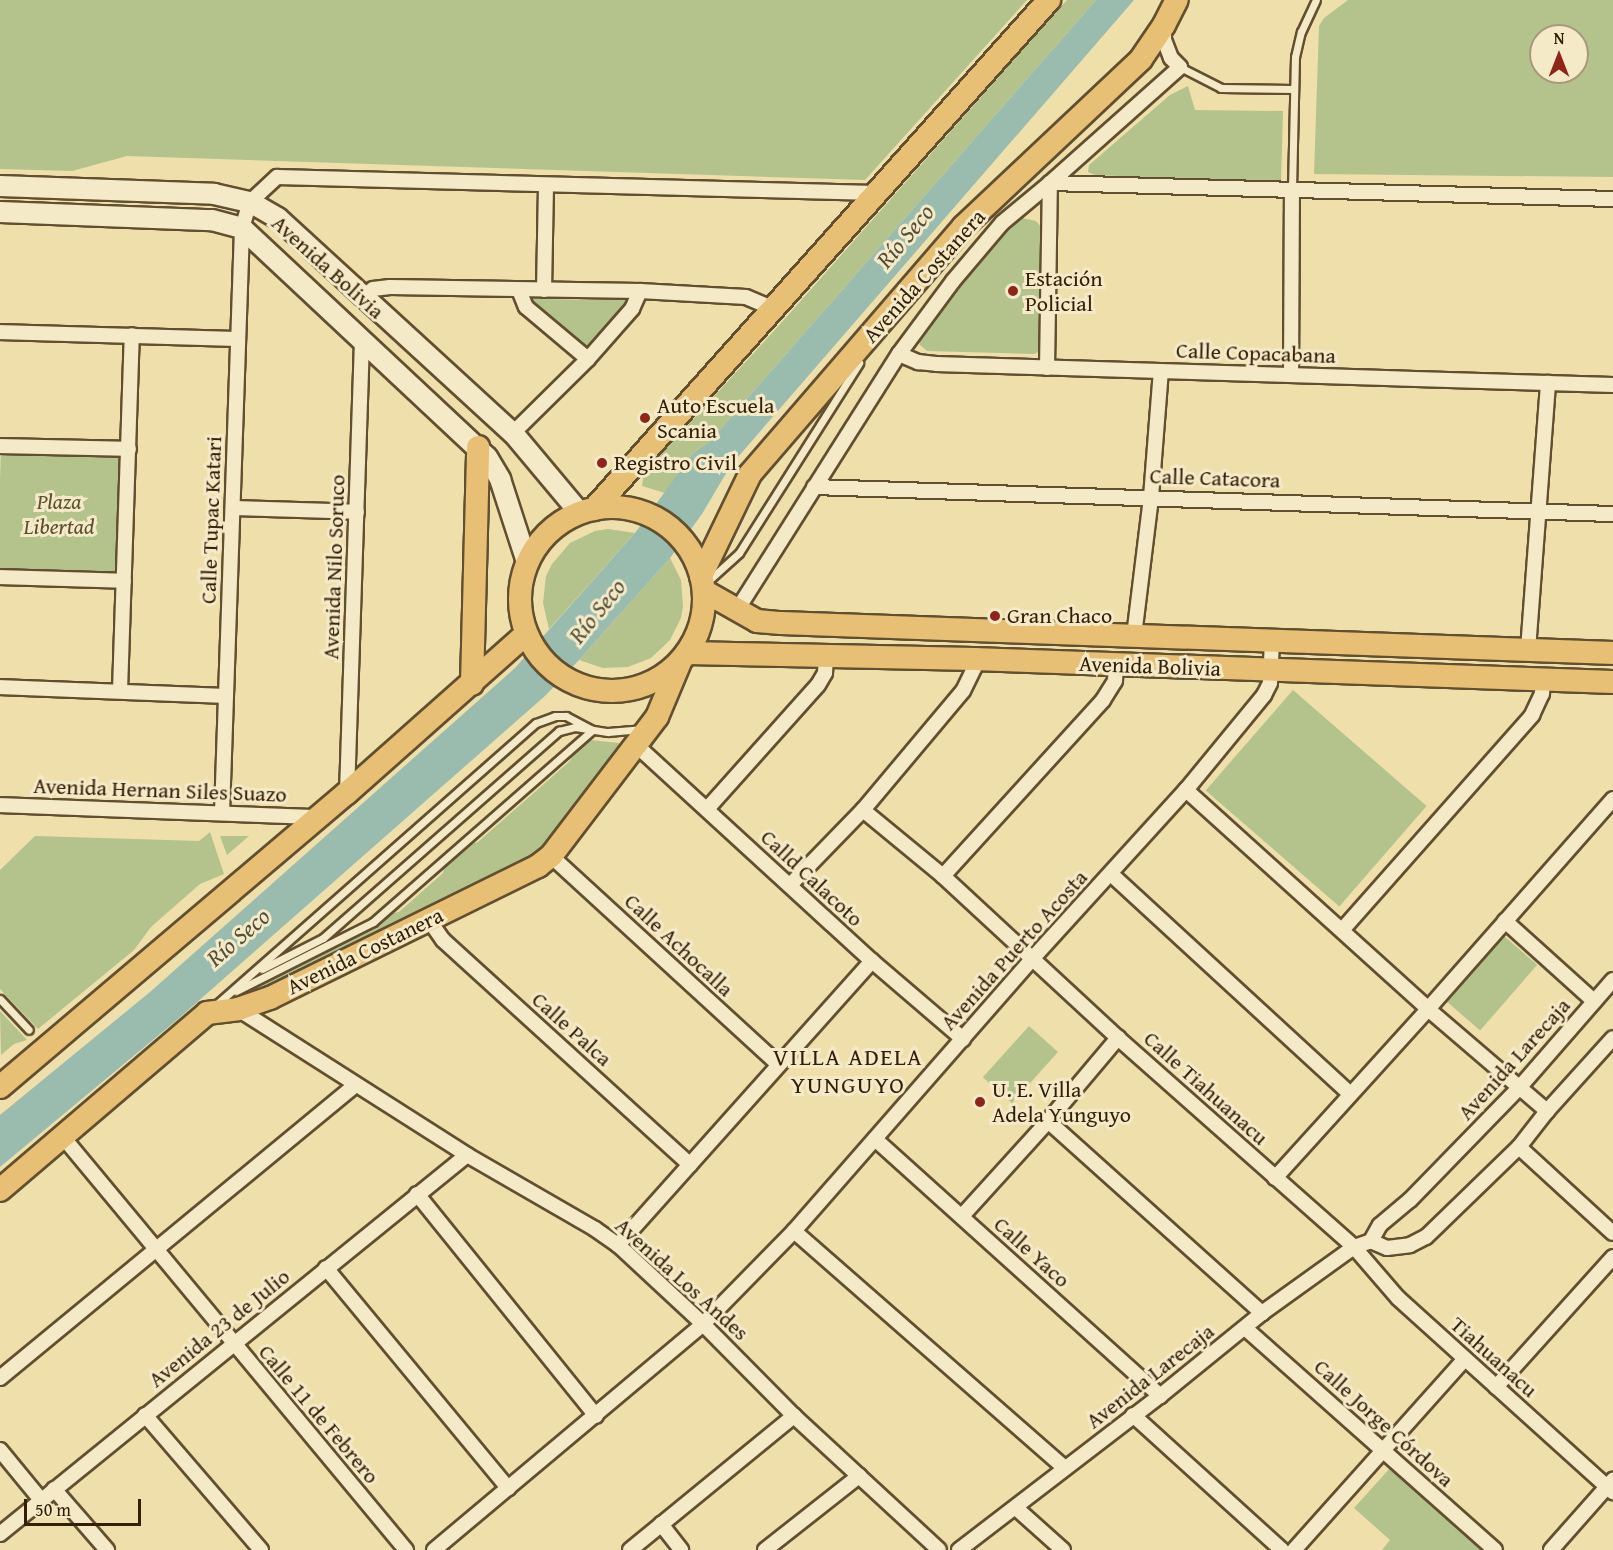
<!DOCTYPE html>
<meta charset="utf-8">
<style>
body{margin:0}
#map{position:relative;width:1613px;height:1550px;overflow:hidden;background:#eedfab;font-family:"Gentium Book Plus",serif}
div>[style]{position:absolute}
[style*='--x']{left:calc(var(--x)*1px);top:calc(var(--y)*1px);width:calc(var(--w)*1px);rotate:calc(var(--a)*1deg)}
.green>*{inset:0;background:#b4c38c;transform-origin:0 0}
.water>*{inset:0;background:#9abcae}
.roads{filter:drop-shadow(2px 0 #624f2f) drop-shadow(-2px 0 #624f2f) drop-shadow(0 2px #624f2f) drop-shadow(0 -2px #624f2f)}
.lane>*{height:7px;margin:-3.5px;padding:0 3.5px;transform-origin:3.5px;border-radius:3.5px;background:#f4eac8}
.street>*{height:14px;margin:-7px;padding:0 7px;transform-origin:7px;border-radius:7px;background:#f4eac8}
.secondary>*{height:20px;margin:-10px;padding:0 10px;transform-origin:10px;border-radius:10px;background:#f4eac8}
.primary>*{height:22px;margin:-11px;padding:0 11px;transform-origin:11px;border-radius:11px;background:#e7c076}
.primary>.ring{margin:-11px;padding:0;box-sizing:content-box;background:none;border:22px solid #e7c076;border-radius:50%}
.dots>*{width:16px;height:16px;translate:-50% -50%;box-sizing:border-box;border:3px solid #f4eac8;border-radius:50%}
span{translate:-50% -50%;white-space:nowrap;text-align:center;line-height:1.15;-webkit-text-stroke:6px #f4eac8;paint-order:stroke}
.street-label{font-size:22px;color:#341f06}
.poi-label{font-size:22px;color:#341f06}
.left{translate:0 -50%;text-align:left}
.park-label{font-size:22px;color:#5a502e;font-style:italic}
.water-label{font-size:24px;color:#534e38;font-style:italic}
.neighbourhood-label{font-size:24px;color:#341f06;letter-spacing:1.5px}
.north{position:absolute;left:1529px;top:24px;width:60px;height:60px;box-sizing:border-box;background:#f4eac8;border:2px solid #a7997a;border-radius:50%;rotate:0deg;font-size:16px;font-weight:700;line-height:24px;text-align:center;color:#341f06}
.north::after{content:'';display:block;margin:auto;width:21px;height:27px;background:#8f2418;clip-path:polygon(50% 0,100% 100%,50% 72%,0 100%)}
.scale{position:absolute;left:24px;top:1499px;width:117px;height:27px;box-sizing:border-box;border:3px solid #341f06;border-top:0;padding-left:8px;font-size:18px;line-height:21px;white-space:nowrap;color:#341f06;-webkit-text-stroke:4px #f4eac8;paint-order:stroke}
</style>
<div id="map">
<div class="green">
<i style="clip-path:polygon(0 0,1027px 0,865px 180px,127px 156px,72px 171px,0 169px)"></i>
<i style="clip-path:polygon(1067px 0,1096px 0,709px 442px,693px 453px,665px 493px,642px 486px,644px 473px,782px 322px)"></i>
<i style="clip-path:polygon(evenodd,1348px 0,1613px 0,1613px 177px,1314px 174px,1319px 26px,1324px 18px,1348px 0,1541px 36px,1577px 36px,1577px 72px,1541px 72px,1541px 36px)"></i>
<i style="clip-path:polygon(1188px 86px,1195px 110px,1283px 111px,1281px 183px,1095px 175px,1088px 172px,1089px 165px,1170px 95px)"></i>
<i style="clip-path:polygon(1022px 218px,1036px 221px,1041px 227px,1038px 352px,1034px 354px,927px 351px,920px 345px,919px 338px,1000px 238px)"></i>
<i style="clip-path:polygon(529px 299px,629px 300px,584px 350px)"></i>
<i style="left:1px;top:451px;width:120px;height:120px;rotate:2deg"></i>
<i style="clip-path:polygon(608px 529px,635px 533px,549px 629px,543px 603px,546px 576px,552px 564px,570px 543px,595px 531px)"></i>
<i style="clip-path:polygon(670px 558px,681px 580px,683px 606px,681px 618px,670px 640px,651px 658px,628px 667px,603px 668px,579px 660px)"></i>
<i style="left:1293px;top:690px;width:177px;height:133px;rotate:41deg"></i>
<i style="clip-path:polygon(591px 740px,619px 743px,621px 746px,548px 844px,533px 857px,257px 992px,254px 990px,254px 986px,387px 914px,399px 912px,443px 873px,446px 861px,464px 846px,478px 842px,570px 761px,574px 749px)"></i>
<i style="clip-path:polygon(210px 832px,224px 874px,200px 884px,151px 927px,134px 950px,38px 1029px,0 989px,0 870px,35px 836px,199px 841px)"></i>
<i style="clip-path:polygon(220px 836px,249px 836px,227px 855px)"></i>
<i style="left:1504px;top:936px;width:44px;height:87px;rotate:41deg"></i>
<i style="clip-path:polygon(0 1011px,27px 1040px,14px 1044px,1px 1055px)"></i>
<i style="left:1029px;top:1026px;width:39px;height:69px;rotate:42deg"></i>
<i style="clip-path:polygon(1400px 1457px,1505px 1550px,1382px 1550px,1390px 1540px,1354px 1508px)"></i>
</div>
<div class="water">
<i style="clip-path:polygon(1096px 0,1134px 0,731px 465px,702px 514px,670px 558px,579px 660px,546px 695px,178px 1019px,0 1167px,0 1115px,150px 992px,515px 668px,635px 533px,693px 453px,709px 442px)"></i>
</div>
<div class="roads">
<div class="lane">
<i style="--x:1180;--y:67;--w:46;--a:27.1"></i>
<i style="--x:1221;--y:88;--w:72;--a:0.8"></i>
<i style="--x:1292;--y:189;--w:132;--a:-88.7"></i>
<i style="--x:1295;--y:57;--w:26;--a:-77"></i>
<i style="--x:1301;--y:32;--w:35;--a:-65"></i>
<i style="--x:707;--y:582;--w:43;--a:-42.2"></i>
<i style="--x:739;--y:553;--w:225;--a:-57.7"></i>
<i style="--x:262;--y:969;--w:68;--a:-26.9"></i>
<i style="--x:323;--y:938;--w:314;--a:-41.3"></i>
<i style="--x:559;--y:731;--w:16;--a:-14"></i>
<i style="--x:575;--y:727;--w:33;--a:9"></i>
<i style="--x:608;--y:732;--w:33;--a:-5"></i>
<i style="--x:236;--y:991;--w:153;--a:-26.7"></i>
<i style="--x:373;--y:922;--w:291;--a:-41.2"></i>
<i style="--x:0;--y:999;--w:42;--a:46.9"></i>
<i style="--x:217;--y:1004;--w:425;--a:-41.4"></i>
<i style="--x:536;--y:723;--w:20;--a:-20"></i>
<i style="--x:555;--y:716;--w:11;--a:0"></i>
<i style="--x:566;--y:716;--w:30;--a:28"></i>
</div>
<div class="street">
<i style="--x:1050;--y:183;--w:563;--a:1.63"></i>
<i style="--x:519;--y:290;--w:18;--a:68"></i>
<i style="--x:526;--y:307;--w:81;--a:40"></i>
<i style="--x:544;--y:290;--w:105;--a:-88.9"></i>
<i style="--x:362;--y:298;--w:14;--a:-39"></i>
<i style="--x:373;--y:289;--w:17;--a:-7"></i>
<i style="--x:390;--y:287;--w:250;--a:0.9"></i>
<i style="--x:640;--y:291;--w:106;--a:3.2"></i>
<i style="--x:746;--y:297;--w:30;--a:23"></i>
<i style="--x:0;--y:332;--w:238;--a:1.7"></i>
<i style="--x:899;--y:354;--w:21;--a:23"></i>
<i style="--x:918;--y:362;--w:18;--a:6"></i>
<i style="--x:936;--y:364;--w:677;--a:1.78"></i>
<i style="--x:1047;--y:368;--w:185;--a:-89.1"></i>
<i style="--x:1291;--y:375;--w:186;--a:-89.7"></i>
<i style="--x:513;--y:433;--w:105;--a:-44.6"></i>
<i style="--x:588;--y:359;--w:67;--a:-48.7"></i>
<i style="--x:632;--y:309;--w:20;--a:-66"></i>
<i style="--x:0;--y:446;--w:129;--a:1.3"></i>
<i style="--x:814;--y:487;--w:799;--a:1.94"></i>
<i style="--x:233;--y:508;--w:124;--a:1.8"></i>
<i style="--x:0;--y:577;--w:124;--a:1.8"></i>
<i style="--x:737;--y:610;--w:303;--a:-57.7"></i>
<i style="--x:899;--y:354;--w:91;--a:-53.5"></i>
<i style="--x:953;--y:281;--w:76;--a:-49.8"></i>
<i style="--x:1002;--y:223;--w:62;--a:-39.8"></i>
<i style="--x:1050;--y:183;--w:174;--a:-41.7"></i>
<i style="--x:1180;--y:67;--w:13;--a:-135"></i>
<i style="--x:1171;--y:58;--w:19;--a:-111"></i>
<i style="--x:1164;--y:40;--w:15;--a:-90"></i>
<i style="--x:1134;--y:636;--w:140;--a:-83"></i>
<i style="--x:1151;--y:497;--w:126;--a:-85.5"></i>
<i style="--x:1528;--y:650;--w:268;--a:-85.7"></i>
<i style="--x:0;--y:687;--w:226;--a:2.3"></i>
<i style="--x:120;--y:691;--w:356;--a:-88.1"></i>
<i style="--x:636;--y:745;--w:320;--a:42.5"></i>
<i style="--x:872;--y:961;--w:120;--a:40.6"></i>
<i style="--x:1186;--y:790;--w:326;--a:42.1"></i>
<i style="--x:1428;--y:1009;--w:157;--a:40.6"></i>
<i style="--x:347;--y:793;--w:450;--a:-88.1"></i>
<i style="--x:0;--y:805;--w:319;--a:2.2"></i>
<i style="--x:707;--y:809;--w:166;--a:-48.2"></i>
<i style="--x:818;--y:685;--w:14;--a:-60"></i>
<i style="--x:825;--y:673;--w:16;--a:-86"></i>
<i style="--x:863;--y:810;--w:104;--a:39.5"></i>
<i style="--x:943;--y:876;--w:238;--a:42.8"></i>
<i style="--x:1118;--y:1038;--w:315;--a:41.5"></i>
<i style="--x:1354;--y:1247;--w:67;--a:49.2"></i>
<i style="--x:1398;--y:1298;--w:290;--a:42.1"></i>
<i style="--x:222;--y:813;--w:585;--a:-88.04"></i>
<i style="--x:242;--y:228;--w:27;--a:-73"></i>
<i style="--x:250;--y:202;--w:37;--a:-43"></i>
<i style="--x:277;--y:177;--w:598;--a:1.53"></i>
<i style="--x:551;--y:856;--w:309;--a:42.5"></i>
<i style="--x:1111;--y:874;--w:325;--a:42.6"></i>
<i style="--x:943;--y:876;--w:238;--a:-47.7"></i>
<i style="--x:1103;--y:700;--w:22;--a:-58"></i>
<i style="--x:1115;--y:681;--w:17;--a:-87"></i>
<i style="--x:790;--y:885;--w:105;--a:-45.8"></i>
<i style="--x:863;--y:810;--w:155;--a:-50"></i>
<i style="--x:963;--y:691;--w:25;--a:-64"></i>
<i style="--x:974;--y:668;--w:9;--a:-90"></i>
<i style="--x:429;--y:920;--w:24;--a:55"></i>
<i style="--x:443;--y:940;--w:334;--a:42.3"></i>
<i style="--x:1505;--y:921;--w:120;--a:42"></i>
<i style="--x:1343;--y:929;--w:286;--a:-48.5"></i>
<i style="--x:1532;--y:715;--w:23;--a:-65"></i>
<i style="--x:1542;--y:694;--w:14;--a:-86"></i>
<i style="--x:238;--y:1009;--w:272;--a:32.5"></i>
<i style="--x:467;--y:1155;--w:148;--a:30"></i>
<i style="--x:595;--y:1229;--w:28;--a:35"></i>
<i style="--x:618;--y:1245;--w:116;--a:42.9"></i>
<i style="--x:703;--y:1324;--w:129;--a:45.3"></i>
<i style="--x:794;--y:1416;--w:197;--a:42.7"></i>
<i style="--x:1048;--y:1121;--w:288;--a:41.9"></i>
<i style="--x:63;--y:1137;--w:537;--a:50.29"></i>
<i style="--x:875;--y:1139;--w:384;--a:42"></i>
<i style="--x:1519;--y:1147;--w:127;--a:42.5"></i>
<i style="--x:1275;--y:1178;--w:228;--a:-47.8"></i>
<i style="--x:1428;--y:1009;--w:280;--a:-48.6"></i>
<i style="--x:417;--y:1194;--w:285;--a:51.1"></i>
<i style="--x:962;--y:1216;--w:128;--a:-47.8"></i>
<i style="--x:1048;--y:1121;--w:109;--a:-49.9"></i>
<i style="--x:794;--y:1231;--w:360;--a:41.2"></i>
<i style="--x:1371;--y:1241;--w:18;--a:-61"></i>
<i style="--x:1380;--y:1225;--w:39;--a:-40"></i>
<i style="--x:1410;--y:1200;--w:156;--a:-45.8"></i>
<i style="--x:1519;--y:1088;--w:143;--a:-49"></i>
<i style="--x:618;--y:1245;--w:381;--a:-48.2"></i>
<i style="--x:326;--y:1268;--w:286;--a:50.4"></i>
<i style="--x:1245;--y:1328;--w:334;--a:41.6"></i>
<i style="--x:0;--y:1378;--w:461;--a:-39.5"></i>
<i style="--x:1496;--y:1387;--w:175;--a:-48"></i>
<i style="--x:145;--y:1415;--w:178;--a:49.3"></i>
<i style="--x:1133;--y:1415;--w:201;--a:42.2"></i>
<i style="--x:0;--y:1450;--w:65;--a:50.6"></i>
<i style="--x:54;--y:1489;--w:81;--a:49"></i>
<i style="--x:1016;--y:1508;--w:63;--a:41.8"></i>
<i style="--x:661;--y:1524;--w:33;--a:52"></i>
<i style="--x:0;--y:1534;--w:601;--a:-39.06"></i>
<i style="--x:434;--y:1550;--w:351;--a:-40"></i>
<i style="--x:703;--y:1324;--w:130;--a:-45.6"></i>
<i style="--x:794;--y:1231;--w:361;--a:-48.8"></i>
<i style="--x:1032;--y:959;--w:229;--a:-47.7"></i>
<i style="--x:1186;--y:790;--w:123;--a:-50.6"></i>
<i style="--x:1264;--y:695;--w:13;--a:-63"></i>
<i style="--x:1270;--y:683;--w:43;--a:-87.3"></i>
<i style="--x:630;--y:1550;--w:212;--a:-39.3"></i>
<i style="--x:765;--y:1550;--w:120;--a:-38.2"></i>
<i style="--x:959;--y:1550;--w:253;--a:-37.5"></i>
<i style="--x:1160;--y:1396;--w:132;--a:-39.1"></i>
<i style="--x:1262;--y:1313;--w:113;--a:-35.7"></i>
<i style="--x:1354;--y:1247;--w:18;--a:-19"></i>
<i style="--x:1371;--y:1241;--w:17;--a:24"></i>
<i style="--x:1387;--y:1248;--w:23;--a:-7"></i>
<i style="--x:1410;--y:1245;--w:18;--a:-27"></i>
<i style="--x:1426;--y:1237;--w:129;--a:-44.1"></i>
<i style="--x:1519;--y:1147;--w:46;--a:-52.1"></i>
<i style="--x:1547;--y:1111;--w:98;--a:-47.9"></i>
<i style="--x:1294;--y:1550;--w:256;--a:-48.2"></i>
<i style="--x:1551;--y:1550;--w:94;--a:-48.5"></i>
</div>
<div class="secondary">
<i style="--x:0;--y:186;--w:214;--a:2.1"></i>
<i style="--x:214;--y:194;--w:37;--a:13"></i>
<i style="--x:250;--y:202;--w:32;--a:30"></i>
<i style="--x:278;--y:218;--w:319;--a:42.5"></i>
<i style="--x:513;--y:433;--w:104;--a:50.1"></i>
<i style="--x:0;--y:212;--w:212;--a:2.2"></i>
<i style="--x:212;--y:220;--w:31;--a:15"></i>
<i style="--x:242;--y:228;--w:335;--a:43.1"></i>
<i style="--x:487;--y:457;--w:26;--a:59"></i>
<i style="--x:500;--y:479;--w:87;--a:72"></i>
</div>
<div class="primary">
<i class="ring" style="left:520px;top:507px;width:162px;height:162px"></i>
<i style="--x:594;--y:509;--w:683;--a:-48.21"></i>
<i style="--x:701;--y:576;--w:113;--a:-64.3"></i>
<i style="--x:750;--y:474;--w:326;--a:-49.2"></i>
<i style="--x:963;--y:227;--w:245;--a:-43.3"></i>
<i style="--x:1141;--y:59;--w:41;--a:-55.9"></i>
<i style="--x:1164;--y:25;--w:28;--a:-63"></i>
<i style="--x:704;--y:591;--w:61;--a:29.5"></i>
<i style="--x:757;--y:621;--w:24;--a:5"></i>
<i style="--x:781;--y:623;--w:833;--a:2.07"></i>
<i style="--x:687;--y:653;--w:287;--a:1.2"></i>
<i style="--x:974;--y:659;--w:639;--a:2.06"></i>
<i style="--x:472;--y:684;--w:237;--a:-88.5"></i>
<i style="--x:0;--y:1087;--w:455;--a:-40.3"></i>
<i style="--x:347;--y:793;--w:239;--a:-41.6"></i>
<i style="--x:0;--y:1190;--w:272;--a:-40.5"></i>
<i style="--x:207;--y:1013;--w:31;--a:-7"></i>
<i style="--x:238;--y:1009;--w:34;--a:-19"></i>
<i style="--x:270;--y:998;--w:299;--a:-26.2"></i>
<i style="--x:538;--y:866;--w:16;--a:-38"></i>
<i style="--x:551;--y:856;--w:175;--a:-52.7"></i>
<i style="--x:657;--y:717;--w:60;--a:-67.3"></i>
</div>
</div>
<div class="dots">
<i style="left:1013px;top:291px;background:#8f2418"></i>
<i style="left:645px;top:418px;background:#8f2418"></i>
<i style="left:602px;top:463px;background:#8f2418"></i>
<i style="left:995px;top:616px;background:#8f2418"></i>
<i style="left:980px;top:1102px;background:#8f2418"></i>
</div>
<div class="street-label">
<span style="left:328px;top:267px;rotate:42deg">Avenida Bolivia</span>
<span style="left:924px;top:276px;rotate:-48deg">Avenida Costanera</span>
<span style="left:1256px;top:353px;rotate:2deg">Calle Copacabana</span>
<span style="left:1215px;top:478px;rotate:2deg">Calle Catacora</span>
<span style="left:211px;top:520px;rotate:-88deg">Calle Tupac Katari</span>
<span style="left:334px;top:567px;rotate:-88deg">Avenida Nilo Soruco</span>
<span style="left:1150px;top:666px;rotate:2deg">Avenida Bolivia</span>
<span style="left:160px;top:790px;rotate:2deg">Avenida Hernan Siles Suazo</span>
<span style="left:812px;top:878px;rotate:43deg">Calld Calacoto</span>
<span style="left:679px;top:945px;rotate:43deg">Calle Achocalla</span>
<span style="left:1014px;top:950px;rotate:-48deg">Avenida Puerto Acosta</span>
<span style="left:365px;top:951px;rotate:-26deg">Avenida Costanera</span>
<span style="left:572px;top:1029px;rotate:42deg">Calle Palca</span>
<span style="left:1514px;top:1059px;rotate:-48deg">Avenida Larecaja</span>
<span style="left:1206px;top:1088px;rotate:42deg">Calle Tiahuanacu</span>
<span style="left:1032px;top:1252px;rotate:42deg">Calle Yaco</span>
<span style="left:682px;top:1279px;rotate:42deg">Avenida Los Andes</span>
<span style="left:219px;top:1328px;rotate:-39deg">Avenida 23 de Julio</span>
<span style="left:1494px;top:1357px;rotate:42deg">Tiahuanacu</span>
<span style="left:1150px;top:1376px;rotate:-38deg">Avenida Larecaja</span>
<span style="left:319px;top:1414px;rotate:50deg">Calle 11 de Febrero</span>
<span style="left:1384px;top:1423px;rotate:42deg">Calle Jorge Córdova</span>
</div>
<div class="poi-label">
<span class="left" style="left:1025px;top:291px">Estación<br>Policial</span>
<span class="left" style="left:657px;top:418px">Auto Escuela<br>Scania</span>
<span class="left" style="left:614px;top:463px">Registro Civil</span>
<span class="left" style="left:1007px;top:616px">Gran Chaco</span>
<span class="left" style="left:992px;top:1102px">U. E. Villa<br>Adela Yunguyo</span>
</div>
<div class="park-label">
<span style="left:59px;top:514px">Plaza<br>Libertad</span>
</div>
<div class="water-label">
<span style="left:905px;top:236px;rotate:-50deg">Río Seco</span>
<span style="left:597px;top:611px;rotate:-51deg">Río Seco</span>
<span style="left:238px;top:937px;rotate:-41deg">Río Seco</span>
</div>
<div class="neighbourhood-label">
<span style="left:848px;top:1071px">VILLA ADELA<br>YUNGUYO</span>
</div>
<div class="north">N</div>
<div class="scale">50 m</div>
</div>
